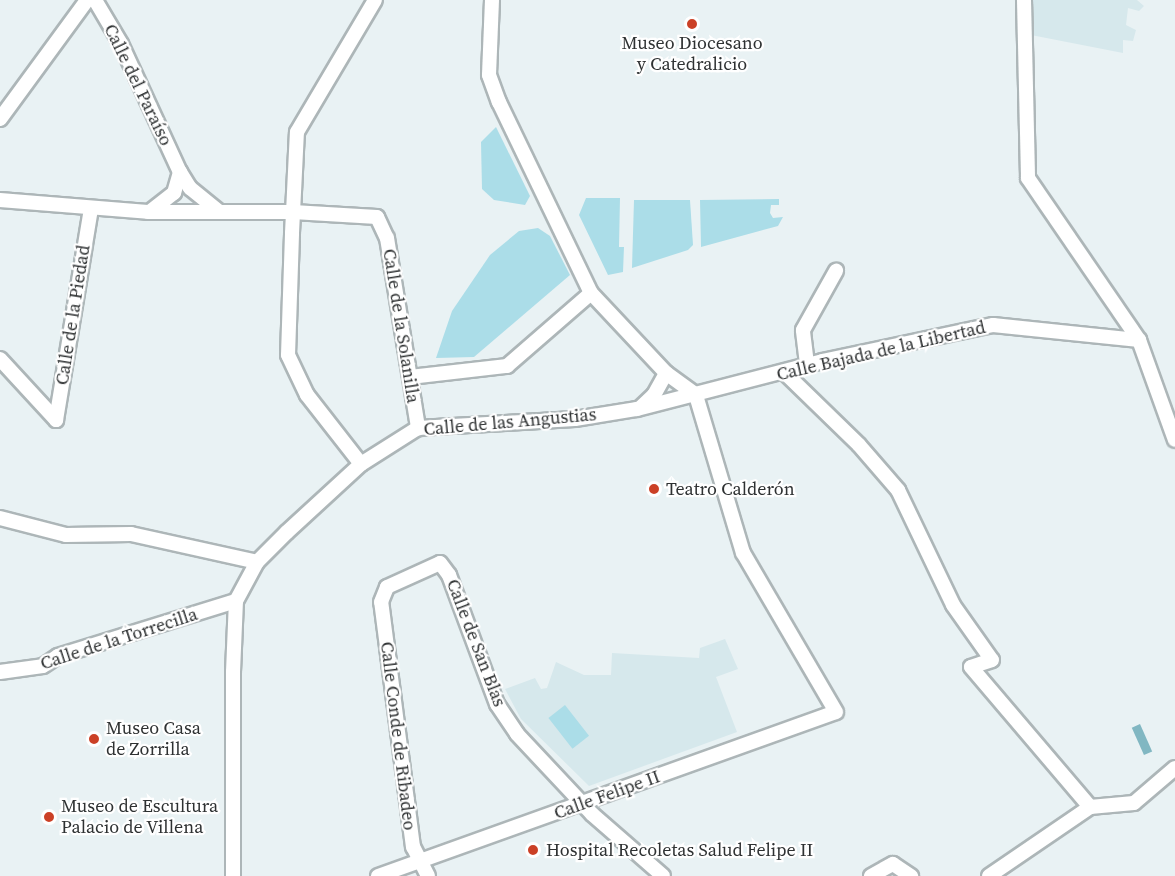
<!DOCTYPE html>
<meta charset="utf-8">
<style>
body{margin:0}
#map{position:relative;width:1175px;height:876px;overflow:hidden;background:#e9f2f4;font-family:"Source Serif 4",serif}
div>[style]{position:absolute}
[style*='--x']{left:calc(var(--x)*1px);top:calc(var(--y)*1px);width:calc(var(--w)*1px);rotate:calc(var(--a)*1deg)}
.built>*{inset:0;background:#d6e8ec}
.green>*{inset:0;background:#abdde8;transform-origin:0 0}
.water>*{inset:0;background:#81b7c2;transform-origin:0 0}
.roads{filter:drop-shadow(2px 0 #adb6b8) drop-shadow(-2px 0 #adb6b8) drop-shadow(0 2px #adb6b8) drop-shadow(0 -2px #adb6b8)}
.minor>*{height:14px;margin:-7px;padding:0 7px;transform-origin:7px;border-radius:7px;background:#fff}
.dots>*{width:16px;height:16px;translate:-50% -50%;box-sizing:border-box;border:3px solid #fff;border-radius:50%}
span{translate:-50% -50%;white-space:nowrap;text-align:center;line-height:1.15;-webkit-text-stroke:4.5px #fff;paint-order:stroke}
.poi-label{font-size:18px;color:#2e3132}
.left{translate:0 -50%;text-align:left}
.street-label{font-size:18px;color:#2e3132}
</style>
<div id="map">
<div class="built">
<i style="clip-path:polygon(1031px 0,1137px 0,1144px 6px,1139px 11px,1128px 8px,1126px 25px,1136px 30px,1133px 41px,1123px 40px,1123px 53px,1031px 35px)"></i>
<i style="clip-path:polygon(725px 639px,738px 669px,716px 677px,737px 732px,589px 786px,521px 719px,505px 689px,535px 678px,541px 689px,547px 688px,556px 662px,584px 675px,611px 675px,612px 653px,699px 658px,700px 648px)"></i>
</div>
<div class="green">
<i style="clip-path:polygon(496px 127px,530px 196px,525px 205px,494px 200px,482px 189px,481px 142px)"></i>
<i style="clip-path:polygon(586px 198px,620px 198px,619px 247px,624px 247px,623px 272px,608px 275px,579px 215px)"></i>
<i style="clip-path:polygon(779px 199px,779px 205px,771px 205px,770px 213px,773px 218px,783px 217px,778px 226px,701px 247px,700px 200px)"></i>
<i style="clip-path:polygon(634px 200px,690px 200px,693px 245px,688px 250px,632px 268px)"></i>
<i style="clip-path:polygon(538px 228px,550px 236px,570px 275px,474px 357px,436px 358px,452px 311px,490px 255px,519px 231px)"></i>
<i style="left:565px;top:705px;width:39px;height:21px;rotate:52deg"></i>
</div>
<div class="water">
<i style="left:1140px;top:724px;width:30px;height:9px;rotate:66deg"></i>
</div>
<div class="roads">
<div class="minor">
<i style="--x:95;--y:0;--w:51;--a:59.4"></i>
<i style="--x:121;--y:44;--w:141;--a:65.3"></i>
<i style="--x:180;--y:172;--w:19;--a:58"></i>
<i style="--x:190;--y:188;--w:36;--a:39"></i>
<i style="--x:492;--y:0;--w:75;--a:92.3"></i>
<i style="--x:489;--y:75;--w:29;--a:70"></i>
<i style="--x:499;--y:102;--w:212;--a:64.3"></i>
<i style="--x:591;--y:293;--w:110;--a:46.8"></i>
<i style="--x:666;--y:373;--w:37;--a:36"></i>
<i style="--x:1024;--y:0;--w:178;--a:88.7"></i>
<i style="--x:1028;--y:178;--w:196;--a:55.6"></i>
<i style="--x:1139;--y:340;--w:106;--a:70.2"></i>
<i style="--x:0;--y:119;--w:147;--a:-53.8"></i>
<i style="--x:0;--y:200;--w:148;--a:4.6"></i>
<i style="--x:148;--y:212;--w:145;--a:0"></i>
<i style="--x:293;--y:212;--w:84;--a:3.4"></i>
<i style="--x:377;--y:217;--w:23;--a:65"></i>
<i style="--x:387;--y:238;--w:193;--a:80.7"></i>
<i style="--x:152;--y:210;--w:28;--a:-38"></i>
<i style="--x:174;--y:193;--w:22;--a:-74"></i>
<i style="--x:0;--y:359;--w:83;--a:47.4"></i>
<i style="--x:807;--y:364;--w:34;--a:-97"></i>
<i style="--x:803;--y:330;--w:68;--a:-60.8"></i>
<i style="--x:785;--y:373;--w:103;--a:44.2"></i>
<i style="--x:859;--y:445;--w:60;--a:49.1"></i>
<i style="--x:898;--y:490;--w:127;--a:64.4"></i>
<i style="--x:953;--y:605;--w:67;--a:54.7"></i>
<i style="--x:992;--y:660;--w:22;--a:162"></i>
<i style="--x:971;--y:667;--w:184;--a:49.6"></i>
<i style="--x:410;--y:377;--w:98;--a:-6.5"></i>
<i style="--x:507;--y:366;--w:111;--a:-41"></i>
<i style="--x:641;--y:407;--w:18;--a:-43"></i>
<i style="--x:654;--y:395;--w:25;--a:-61"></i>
<i style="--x:56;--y:420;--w:214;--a:-80.6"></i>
<i style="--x:361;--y:464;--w:88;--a:-128"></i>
<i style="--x:307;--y:395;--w:44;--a:-115.4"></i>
<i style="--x:288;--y:355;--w:122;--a:-88.1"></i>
<i style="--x:292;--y:233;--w:101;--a:-87.2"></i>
<i style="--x:297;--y:132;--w:153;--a:-59.4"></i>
<i style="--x:0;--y:518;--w:68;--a:14.4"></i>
<i style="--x:66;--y:535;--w:65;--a:-0.9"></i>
<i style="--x:131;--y:534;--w:129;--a:12.5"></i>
<i style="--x:0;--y:672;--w:43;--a:-7.9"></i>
<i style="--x:43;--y:666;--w:18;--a:-34"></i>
<i style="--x:58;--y:656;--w:186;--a:-17.2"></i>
<i style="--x:1090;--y:807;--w:44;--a:-5.2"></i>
<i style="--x:1134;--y:803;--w:54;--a:-40.5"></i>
<i style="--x:233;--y:876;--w:204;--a:-90"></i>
<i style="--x:233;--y:672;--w:71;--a:-87.6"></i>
<i style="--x:236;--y:601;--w:44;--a:-61.7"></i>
<i style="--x:257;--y:562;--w:42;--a:-45"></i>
<i style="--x:287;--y:532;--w:100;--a:-42.6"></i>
<i style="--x:361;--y:464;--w:67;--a:-32.3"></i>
<i style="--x:418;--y:428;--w:157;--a:-3.3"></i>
<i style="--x:575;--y:419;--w:63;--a:-9.2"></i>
<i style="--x:637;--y:409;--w:191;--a:-14.5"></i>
<i style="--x:822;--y:361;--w:175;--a:-11.9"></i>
<i style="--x:993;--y:325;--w:147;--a:5.9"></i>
<i style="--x:378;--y:876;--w:486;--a:-19.7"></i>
<i style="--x:836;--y:712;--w:184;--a:-120.3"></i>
<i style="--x:743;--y:553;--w:165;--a:-106.6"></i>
<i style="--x:428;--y:876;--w:33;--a:-117"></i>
<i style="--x:413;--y:847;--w:247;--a:-97.4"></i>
<i style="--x:381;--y:602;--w:16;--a:-68"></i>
<i style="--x:387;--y:587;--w:58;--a:-24.4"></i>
<i style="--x:440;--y:563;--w:15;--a:53"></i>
<i style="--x:449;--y:575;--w:138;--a:69.6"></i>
<i style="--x:497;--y:704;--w:36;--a:56"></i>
<i style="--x:517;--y:734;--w:110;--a:46.8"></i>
<i style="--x:592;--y:814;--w:94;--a:41.1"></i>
<i style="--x:871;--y:876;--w:25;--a:-29"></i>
<i style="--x:893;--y:864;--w:22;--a:34"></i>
<i style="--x:989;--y:876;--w:122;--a:-34.3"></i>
</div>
</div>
<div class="dots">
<i style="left:692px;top:24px;background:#cb4026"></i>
<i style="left:654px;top:489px;background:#cb4026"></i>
<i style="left:94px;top:739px;background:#cb4026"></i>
<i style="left:49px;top:817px;background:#cb4026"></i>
<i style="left:533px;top:850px;background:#cb4026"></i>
</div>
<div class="poi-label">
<span style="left:692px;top:54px">Museo Diocesano<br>y Catedralicio</span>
<span class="left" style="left:666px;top:489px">Teatro Calderón</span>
<span class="left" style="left:106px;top:739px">Museo Casa<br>de Zorrilla</span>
<span class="left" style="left:61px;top:817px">Museo de Escultura<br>Palacio de Villena</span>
<span class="left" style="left:546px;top:850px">Hospital Recoletas Salud Felipe II</span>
</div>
<div class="street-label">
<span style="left:138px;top:85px;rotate:64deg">Calle del Paraíso</span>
<span style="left:73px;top:315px;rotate:-81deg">Calle de la Piedad</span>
<span style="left:401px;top:326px;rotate:81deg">Calle de la Solanilla</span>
<span style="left:881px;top:351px;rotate:-13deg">Calle Bajada de la Libertad</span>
<span style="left:510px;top:422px;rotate:-5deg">Calle de las Angustias</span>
<span style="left:119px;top:639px;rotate:-18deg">Calle de la Torrecilla</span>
<span style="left:476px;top:643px;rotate:69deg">Calle de San Blas</span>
<span style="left:398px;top:736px;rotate:83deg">Calle Conde de Ribadeo</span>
<span style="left:607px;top:795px;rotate:-20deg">Calle Felipe II</span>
</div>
</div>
